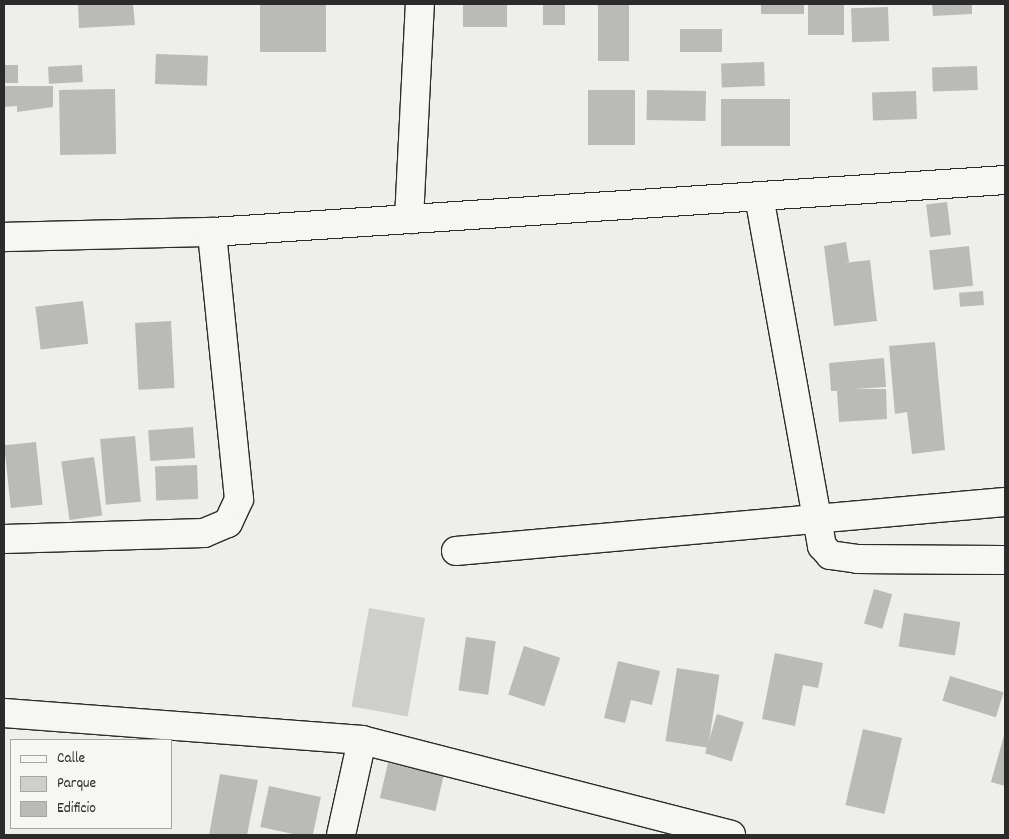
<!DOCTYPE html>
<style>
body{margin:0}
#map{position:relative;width:1009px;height:839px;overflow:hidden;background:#eeeeea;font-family:Dekko,sans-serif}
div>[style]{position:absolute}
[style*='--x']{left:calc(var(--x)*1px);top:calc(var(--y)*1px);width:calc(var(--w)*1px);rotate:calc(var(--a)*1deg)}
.green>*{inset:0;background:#cececa;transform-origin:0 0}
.building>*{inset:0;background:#babab7;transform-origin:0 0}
.roads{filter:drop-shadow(1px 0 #2b2b2b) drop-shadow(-1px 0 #2b2b2b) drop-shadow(0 1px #2b2b2b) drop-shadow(0 -1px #2b2b2b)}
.street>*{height:28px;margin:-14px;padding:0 14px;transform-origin:14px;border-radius:14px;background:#f6f6f2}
span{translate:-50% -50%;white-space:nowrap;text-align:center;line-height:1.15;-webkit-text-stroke:4px #f6f6f2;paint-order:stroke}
.frame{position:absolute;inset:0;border:5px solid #2b2b2b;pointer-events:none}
.legend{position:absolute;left:10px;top:739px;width:162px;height:90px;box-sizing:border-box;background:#f6f6f2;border:1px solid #a5a5a2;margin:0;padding:6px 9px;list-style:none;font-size:15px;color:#2b2b2b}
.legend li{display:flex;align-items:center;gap:10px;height:25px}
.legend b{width:25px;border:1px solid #a5a5a2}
</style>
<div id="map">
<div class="green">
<i style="left:369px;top:608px;width:57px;height:100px;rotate:10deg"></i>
</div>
<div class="building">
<i style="clip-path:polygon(78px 4px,133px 4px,135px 25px,79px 28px)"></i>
<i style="left:260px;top:4px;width:66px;height:48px"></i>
<i style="left:463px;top:4px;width:44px;height:23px"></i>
<i style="left:543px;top:4px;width:22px;height:21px"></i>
<i style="left:598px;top:4px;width:31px;height:57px"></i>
<i style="left:761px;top:4px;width:43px;height:10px"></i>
<i style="left:808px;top:4px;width:36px;height:31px"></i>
<i style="clip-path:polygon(932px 4px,972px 4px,972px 14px,933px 16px)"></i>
<i style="left:888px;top:7px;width:34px;height:37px;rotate:88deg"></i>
<i style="left:722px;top:29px;width:23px;height:42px;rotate:90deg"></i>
<i style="left:156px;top:54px;width:52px;height:30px;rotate:2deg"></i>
<i style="left:764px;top:62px;width:24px;height:43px;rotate:88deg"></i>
<i style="left:4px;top:65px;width:14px;height:18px"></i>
<i style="left:82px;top:65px;width:17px;height:34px;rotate:87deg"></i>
<i style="left:977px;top:66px;width:24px;height:45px;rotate:88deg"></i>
<i style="clip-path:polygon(4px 86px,53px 86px,53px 107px,17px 112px,17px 106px,4px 107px)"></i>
<i style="left:115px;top:89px;width:65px;height:56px;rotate:89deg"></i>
<i style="left:635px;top:90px;width:55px;height:47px;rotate:90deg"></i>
<i style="left:647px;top:90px;width:59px;height:30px;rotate:1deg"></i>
<i style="left:916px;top:91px;width:28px;height:44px;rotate:88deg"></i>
<i style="left:721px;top:99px;width:69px;height:47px"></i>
<i style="left:947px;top:202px;width:33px;height:21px;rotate:83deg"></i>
<i style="clip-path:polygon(846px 242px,849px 262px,844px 263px,870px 260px,877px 321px,834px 326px,824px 246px)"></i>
<i style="left:969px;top:246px;width:40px;height:40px;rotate:84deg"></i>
<i style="left:983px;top:291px;width:14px;height:24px;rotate:86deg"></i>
<i style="left:83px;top:301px;width:43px;height:48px;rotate:83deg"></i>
<i style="left:171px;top:321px;width:67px;height:36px;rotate:87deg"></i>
<i style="clip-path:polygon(935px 342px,945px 450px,912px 454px,907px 412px,895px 414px,889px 346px)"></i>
<i style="clip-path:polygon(884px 358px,886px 387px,854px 389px,886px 389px,887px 419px,839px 422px,837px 391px,831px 391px,829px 363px)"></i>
<i style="left:193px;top:427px;width:31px;height:45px;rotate:86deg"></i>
<i style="left:135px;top:436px;width:66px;height:35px;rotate:85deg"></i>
<i style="left:36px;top:442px;width:63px;height:32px;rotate:84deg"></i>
<i style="left:94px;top:457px;width:59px;height:33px;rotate:82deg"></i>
<i style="left:197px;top:465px;width:34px;height:42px;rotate:88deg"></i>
<i style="left:874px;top:589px;width:19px;height:36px;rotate:16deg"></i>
<i style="left:904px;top:613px;width:57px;height:34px;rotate:9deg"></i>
<i style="left:466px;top:637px;width:30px;height:54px;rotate:8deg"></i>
<i style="left:524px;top:646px;width:38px;height:51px;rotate:18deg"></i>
<i style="clip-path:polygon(775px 653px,823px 663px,818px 688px,803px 685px,795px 726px,762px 719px)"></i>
<i style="clip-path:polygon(618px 661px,660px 671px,652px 705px,631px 700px,625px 723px,604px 718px)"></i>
<i style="left:677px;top:668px;width:43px;height:74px;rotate:9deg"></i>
<i style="left:950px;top:676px;width:56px;height:26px;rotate:17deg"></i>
<i style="left:717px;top:714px;width:28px;height:41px;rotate:17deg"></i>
<i style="left:863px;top:729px;width:40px;height:78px;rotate:13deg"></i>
<i style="clip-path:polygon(1005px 732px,1005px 786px,991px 782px)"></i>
<i style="left:388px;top:763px;width:57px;height:36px;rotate:13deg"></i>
<i style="clip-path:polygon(220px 774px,258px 780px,247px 835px,209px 835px)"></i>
<i style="left:269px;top:786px;width:53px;height:42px;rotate:12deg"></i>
</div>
<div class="roads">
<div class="street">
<i style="--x:759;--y:196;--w:356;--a:79.8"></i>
<i style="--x:822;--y:546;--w:12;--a:48"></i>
<i style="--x:830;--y:555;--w:27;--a:8"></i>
<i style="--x:857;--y:559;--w:148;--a:0.4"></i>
<i style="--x:409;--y:219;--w:215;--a:-87.1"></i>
<i style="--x:4;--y:237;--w:208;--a:-1.4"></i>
<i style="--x:212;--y:232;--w:795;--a:-3.75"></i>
<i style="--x:4;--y:539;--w:200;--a:-1.7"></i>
<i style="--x:204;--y:533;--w:26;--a:-23"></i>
<i style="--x:228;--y:523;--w:26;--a:-65"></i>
<i style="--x:239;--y:499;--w:268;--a:-95.8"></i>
<i style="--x:456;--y:551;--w:551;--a:-5.1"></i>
<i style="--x:4;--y:713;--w:359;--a:4.3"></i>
<i style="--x:362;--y:740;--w:381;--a:14.4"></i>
<i style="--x:341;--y:835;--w:97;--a:-77.5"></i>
</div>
</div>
<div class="frame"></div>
<ul class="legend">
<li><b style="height:6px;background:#f6f6f2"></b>Calle</li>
<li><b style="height:14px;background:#cececa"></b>Parque</li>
<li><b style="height:14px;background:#babab7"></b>Edificio</li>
</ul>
</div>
